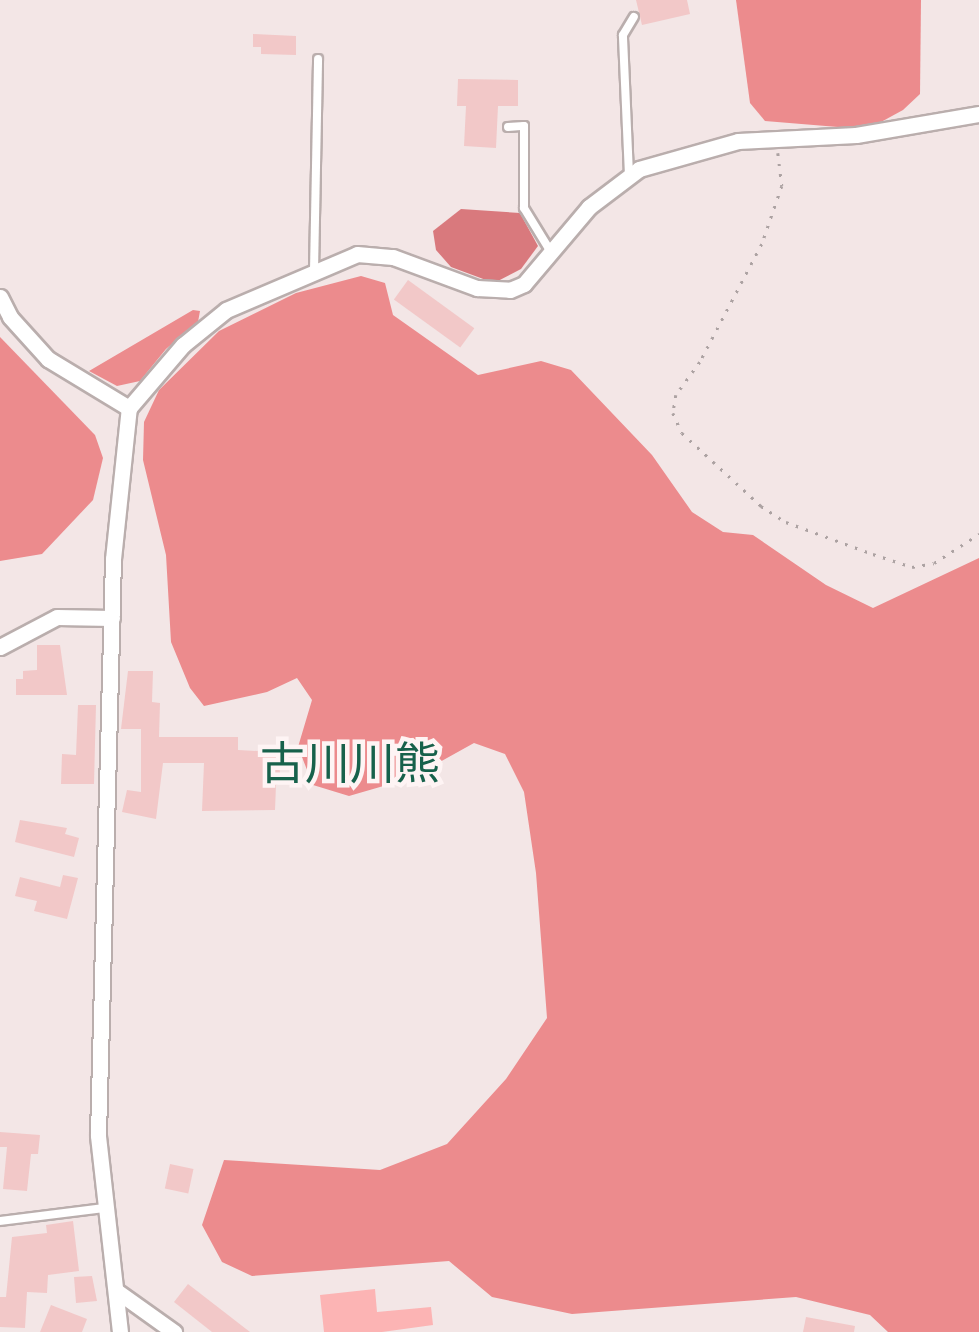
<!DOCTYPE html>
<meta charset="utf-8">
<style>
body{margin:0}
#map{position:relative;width:979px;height:1332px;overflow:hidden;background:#f3e6e6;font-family:Jost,"Noto Sans JP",sans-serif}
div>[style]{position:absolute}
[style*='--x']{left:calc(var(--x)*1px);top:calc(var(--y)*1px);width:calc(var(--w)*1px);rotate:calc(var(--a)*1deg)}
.green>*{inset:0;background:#fcb4b4}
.forest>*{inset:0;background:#ec8b8d}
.water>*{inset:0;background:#d9797d}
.building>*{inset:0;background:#f2c8c8;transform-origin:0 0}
.path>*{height:2.5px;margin-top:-1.25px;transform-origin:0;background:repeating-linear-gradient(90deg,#aca2a2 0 2.5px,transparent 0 10.5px)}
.roads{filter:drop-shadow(2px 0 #baaead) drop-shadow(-2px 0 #baaead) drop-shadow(0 2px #baaead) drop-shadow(0 -2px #baaead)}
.lane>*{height:8px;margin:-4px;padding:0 4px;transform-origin:4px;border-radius:4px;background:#fff}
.street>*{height:15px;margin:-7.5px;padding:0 7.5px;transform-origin:7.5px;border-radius:7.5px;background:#fff}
span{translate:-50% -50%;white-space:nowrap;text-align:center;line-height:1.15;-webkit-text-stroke:9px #fef4f4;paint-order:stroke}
.quarter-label{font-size:45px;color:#17614b}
</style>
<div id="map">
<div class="green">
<i style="clip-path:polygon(375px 1289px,377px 1312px,431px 1307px,433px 1325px,382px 1332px,324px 1332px,320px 1295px)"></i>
</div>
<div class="forest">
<i style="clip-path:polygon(736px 0,921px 0,920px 94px,903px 110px,881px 122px,850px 128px,765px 121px,750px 103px)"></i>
<i style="clip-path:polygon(361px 276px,385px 283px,393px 315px,478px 375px,541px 361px,571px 370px,652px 455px,692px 512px,723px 532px,753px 535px,826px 585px,873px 608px,979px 558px,979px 1332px,888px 1332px,870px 1315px,796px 1297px,572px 1314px,492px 1297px,449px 1261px,252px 1276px,222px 1262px,202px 1225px,224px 1160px,380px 1170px,447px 1144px,506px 1079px,547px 1018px,536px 873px,524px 792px,505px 754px,474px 743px,411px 778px,349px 796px,313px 785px,298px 747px,312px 700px,297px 678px,267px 692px,204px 706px,190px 688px,171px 642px,166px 555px,143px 460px,144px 422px,159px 390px,219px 331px,296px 293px)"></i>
<i style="clip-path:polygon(193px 310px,200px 311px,198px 322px,166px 349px,140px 381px,117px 386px,89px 371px)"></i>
<i style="clip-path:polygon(0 337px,95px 435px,103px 458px,93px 500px,42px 554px,0 561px)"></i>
</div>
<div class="water">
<i style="clip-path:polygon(461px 209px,520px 213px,538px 246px,521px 269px,494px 283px,451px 267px,436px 250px,433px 231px)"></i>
</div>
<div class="building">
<i style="clip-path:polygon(636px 0,687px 0,690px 14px,642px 25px)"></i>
<i style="clip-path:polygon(253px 34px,296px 36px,296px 55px,261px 54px,261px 47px,253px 47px)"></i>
<i style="clip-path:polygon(458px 79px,518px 80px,518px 106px,498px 106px,496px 148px,464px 146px,466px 106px,457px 106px)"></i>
<i style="left:408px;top:280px;width:82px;height:24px;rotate:36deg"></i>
<i style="clip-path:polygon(37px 645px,60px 645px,67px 695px,16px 695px,16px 679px,23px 679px,23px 671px,37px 670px)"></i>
<i style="clip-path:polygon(128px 671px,153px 671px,152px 702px,160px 703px,159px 737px,238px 737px,238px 750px,278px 752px,281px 783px,276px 785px,275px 810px,202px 811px,204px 763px,163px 763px,156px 819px,122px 812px,127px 790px,141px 792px,141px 729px,121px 729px)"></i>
<i style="clip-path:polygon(78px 705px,96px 705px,94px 784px,61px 784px,62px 754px,76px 755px)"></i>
<i style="clip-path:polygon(20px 820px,67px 828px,65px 834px,79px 838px,74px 857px,15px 842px)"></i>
<i style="clip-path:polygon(63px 875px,78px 878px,67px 919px,34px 911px,37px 901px,15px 896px,20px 877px,60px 887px)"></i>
<i style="clip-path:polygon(0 1132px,40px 1135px,38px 1154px,31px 1154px,27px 1191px,3px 1189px,7px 1147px,0 1147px)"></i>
<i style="left:170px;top:1164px;width:24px;height:25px;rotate:12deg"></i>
<i style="clip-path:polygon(73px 1221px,79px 1271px,48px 1275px,47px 1293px,27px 1292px,25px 1328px,0 1327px,0 1297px,6px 1297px,12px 1237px,47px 1233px,46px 1225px)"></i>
<i style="clip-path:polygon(92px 1276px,97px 1301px,76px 1303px,74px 1277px)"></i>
<i style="clip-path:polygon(188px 1284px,250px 1332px,212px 1332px,174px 1302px)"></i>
<i style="clip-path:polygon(51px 1305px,87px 1319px,82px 1332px,40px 1332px)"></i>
<i style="clip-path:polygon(806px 1317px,855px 1326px,854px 1332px,803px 1332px)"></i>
</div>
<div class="path">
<i style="--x:778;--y:153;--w:33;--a:83"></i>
<i style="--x:782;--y:186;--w:61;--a:109"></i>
<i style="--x:762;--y:244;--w:133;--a:117.7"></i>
<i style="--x:700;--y:362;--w:41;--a:126"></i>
<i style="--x:676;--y:395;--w:18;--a:99"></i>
<i style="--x:673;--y:413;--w:22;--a:66"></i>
<i style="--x:682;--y:433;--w:108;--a:42.7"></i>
<i style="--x:761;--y:506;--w:30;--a:33"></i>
<i style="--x:786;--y:522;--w:93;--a:20.2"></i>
<i style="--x:873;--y:554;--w:41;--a:18.4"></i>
<i style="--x:912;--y:567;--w:22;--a:-10"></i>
<i style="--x:934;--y:563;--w:54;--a:-32.8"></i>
</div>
<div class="roads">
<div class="lane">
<i style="--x:508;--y:127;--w:16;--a:-4"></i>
<i style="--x:524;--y:126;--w:82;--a:90"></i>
<i style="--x:524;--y:208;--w:52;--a:58.5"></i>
<i style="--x:629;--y:175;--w:140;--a:-92.5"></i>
<i style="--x:623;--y:35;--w:21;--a:-59"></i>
<i style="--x:314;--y:271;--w:212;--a:-88.9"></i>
<i style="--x:0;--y:1221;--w:105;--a:-7.1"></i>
</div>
<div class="street">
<i style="--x:0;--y:297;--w:22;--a:63"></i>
<i style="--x:10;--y:317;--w:57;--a:47.9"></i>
<i style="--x:48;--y:359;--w:95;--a:31.2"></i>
<i style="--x:0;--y:647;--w:64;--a:-27.8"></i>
<i style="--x:57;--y:617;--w:55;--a:1"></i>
<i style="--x:118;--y:1292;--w:69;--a:35.5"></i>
<i style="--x:120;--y:1332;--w:198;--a:-96.4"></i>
<i style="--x:98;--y:1135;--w:576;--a:-88.51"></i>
<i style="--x:113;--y:559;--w:152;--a:-84"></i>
<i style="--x:129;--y:408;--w:83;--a:-49.4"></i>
<i style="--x:183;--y:345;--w:55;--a:-39.1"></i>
<i style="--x:226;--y:310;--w:142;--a:-23.1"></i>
<i style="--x:357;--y:254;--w:36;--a:5"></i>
<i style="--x:393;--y:257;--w:90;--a:20.3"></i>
<i style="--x:477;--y:288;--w:33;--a:3"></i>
<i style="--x:510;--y:290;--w:15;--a:-23"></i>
<i style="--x:524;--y:284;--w:101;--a:-49.8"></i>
<i style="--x:589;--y:207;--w:63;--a:-37.2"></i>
<i style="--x:639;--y:169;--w:103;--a:-15.8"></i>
<i style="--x:738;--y:141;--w:118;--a:-2.9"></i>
<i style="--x:856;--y:135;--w:125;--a:-9.7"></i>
</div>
</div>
<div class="quarter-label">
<span style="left:350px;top:764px">古川川熊</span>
</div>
</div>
